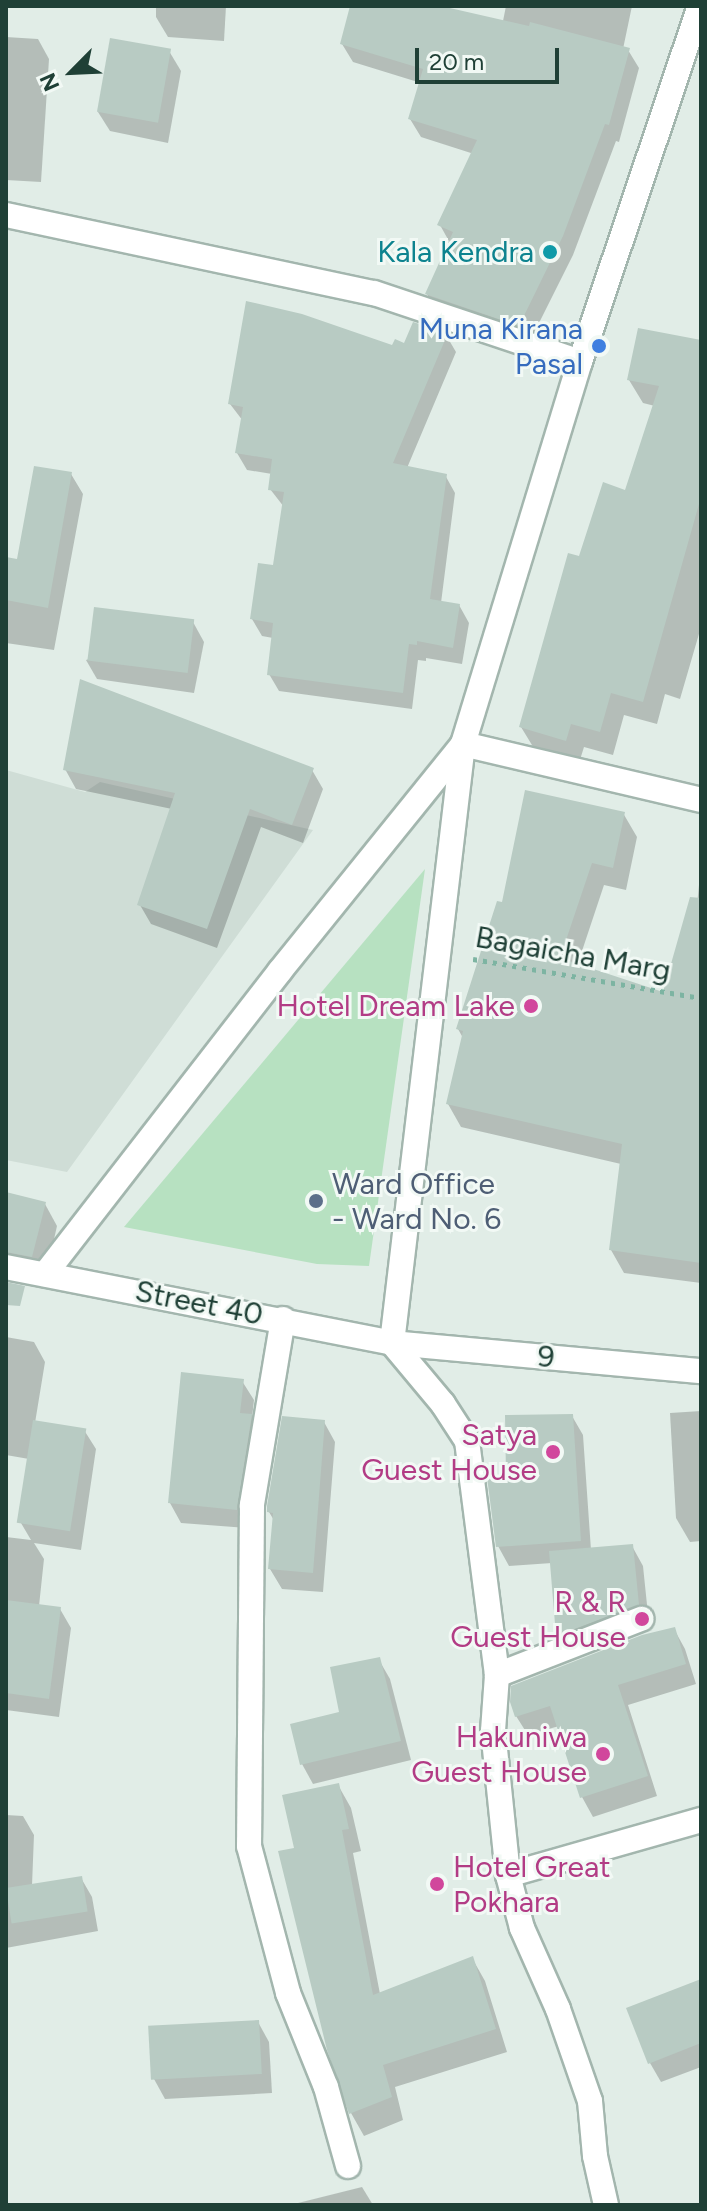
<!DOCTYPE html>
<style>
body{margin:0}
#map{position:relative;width:707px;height:2211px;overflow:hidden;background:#e1ede7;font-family:Figtree,sans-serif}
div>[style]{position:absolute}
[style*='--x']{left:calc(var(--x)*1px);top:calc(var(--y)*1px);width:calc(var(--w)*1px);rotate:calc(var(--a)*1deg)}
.built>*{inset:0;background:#cfddd6}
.green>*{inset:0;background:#b7e1c1}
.shadow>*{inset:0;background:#0003}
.building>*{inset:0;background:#b8cbc3;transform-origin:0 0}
.path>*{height:5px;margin-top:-2.5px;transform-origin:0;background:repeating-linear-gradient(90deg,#7db4a2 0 4px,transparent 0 10px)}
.roads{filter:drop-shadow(2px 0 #a3b6ae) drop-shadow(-2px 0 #a3b6ae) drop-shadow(0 2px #a3b6ae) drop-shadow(0 -2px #a3b6ae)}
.minor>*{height:24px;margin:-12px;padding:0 12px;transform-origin:12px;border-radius:12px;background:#fff}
.dots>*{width:22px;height:22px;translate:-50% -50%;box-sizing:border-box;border:4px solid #f2f9f5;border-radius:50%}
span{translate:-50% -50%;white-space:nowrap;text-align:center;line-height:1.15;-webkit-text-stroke:6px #f2f9f5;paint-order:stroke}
.culture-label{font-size:30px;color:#0d838f}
.right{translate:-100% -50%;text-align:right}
.shop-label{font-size:30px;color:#366cbe}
.street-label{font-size:30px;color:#1f4036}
.hotel-label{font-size:30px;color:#b23c85}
.left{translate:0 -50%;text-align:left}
.service-label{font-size:30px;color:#4e5e75}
.frame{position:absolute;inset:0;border:8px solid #1f4036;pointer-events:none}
.north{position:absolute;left:32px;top:32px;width:80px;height:80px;-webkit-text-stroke:6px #f2f9f5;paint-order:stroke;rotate:246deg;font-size:22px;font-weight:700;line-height:32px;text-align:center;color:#1f4036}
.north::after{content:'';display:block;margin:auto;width:28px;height:36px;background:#1f4036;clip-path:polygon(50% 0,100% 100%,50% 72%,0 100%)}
.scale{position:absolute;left:415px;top:48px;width:144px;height:36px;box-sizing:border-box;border:4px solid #1f4036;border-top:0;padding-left:10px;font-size:24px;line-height:28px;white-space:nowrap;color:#1f4036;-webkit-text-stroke:6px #f2f9f5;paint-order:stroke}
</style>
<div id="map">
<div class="built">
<i style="clip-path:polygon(6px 770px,85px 792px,100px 782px,313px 830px,67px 1172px,6px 1160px)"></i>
</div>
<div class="green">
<i style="clip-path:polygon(425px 869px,369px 1266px,317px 1264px,124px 1227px)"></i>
</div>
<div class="shadow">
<i style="clip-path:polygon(156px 6px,226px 6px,224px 41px,168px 37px,156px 17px)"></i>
<i style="clip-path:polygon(352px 6px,440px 6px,502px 26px,506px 6px,632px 6px,623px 49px,628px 50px,639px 68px,619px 142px,616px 141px,573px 255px,529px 343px,438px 313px,427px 294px,450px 243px,440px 225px,474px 154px,421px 137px,410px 119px,421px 83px,353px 62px,342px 44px)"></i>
<i style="clip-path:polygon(6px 37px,38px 39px,49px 59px,41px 182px,6px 180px)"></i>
<i style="clip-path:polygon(169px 51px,181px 71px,168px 143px,110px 131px,98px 112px)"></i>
<i style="clip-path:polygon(446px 335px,456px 352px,407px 468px,445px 475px,455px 493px,441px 603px,459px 605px,469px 623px,462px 664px,426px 658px,426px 661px,418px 660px,412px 709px,279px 691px,269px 674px,273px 638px,262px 636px,252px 619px,275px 567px,284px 507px,270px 489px,272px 474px,247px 470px,237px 453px,243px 421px,230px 404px,393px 348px)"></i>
<i style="clip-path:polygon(701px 342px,701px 627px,680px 699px,665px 694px,657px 724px,624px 715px,613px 755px,584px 747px,579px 763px,535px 750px,521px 727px,580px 558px,627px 492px,655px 406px,643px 403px,629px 380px)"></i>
<i style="clip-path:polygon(71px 474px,83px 494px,54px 650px,6px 643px,6px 559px,18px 562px)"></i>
<i style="clip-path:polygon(193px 622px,204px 642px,194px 693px,97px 679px,86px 660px)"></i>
<i style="clip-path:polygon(65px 769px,312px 770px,323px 789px,303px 843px,261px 827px,217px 948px,151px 924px,140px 905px,172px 809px,76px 789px)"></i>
<i style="clip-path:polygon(623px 813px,637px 837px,626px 890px,604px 885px,577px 966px,664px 994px,695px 926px,701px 864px,701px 1283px,624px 1273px,611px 1250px,621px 1164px,461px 1127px,448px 1104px,463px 1038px,458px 1029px,503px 905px)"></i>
<i style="clip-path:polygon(6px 1194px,45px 1204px,57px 1226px,48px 1266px,6px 1256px)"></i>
<i style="clip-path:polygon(6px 1337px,34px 1342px,45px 1362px,35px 1423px,84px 1430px,96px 1449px,81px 1550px,34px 1543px,44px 1559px,39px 1606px,60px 1609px,71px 1628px,59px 1717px,6px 1710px,6px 1537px,31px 1540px,21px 1523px,29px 1459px,6px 1455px)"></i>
<i style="clip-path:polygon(242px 1381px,254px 1400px,252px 1418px,262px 1435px,247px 1528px,181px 1523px,170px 1503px)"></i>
<i style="clip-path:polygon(701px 1411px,701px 1541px,690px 1542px,676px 1518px,670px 1413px)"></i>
<i style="clip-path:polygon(572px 1416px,583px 1435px,591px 1550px,632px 1546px,643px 1566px,649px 1624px,569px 1654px,558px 1635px,552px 1563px,509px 1566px,498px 1546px)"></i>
<i style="clip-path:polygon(324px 1422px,335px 1442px,323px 1592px,282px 1589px,270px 1569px,275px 1522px,269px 1512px)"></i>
<i style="clip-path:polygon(674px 1629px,685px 1649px,696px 1684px,628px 1705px,657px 1796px,593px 1817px,582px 1797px,559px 1726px,528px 1735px,516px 1716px)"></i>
<i style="clip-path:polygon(379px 1660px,390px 1679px,411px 1760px,313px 1784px,302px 1764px)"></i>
<i style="clip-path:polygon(338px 1785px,351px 1808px,361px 1851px,353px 1853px,380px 1994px,472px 1958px,485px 1981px,507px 2052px,395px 2087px,403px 2120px,364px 2136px,351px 2113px,329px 2049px,296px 1849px)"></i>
<i style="clip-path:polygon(6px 1815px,23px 1816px,34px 1835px,32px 1886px,81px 1878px,92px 1897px,98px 1931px,6px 1948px)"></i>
<i style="clip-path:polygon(701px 1981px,701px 2067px,661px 2082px,650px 2063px)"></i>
<i style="clip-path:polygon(258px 2022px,269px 2042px,272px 2093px,165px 2099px,154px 2079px)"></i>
<i style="clip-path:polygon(362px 2187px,373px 2205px,290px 2205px)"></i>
</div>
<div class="building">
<i style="clip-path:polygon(350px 6px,441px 6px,529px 26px,530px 22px,630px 48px,609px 125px,605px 124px,563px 236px,519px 326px,425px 294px,453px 232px,437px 225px,477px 140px,408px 119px,423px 69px,340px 44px)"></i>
<i style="left:110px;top:38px;width:62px;height:75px;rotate:10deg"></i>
<i style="clip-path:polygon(246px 301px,302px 314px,392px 345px,395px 339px,404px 343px,413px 322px,448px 333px,393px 463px,447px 474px,430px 599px,460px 604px,453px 648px,417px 641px,417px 645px,409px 644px,403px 693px,267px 675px,273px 623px,250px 619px,258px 563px,273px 565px,284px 492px,268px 490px,272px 459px,235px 453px,243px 407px,228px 404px)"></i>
<i style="clip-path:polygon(638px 328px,701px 340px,701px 497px,643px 702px,611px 693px,600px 732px,571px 724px,566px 741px,519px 727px,568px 553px,579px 556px,603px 482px,625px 490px,659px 386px,627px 380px)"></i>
<i style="clip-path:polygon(34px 466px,72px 472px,48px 608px,6px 600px,6px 557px,17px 559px)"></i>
<i style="left:94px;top:607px;width:101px;height:54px;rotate:7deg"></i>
<i style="clip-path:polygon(80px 679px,314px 768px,292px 825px,250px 809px,207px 929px,137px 905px,175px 793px,63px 770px)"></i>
<i style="clip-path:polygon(525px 790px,625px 812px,613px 868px,592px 863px,560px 958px,663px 992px,690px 897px,701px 898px,701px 1263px,609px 1250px,622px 1144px,446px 1104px,463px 1031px,456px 1029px,497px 901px,502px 902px)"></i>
<i style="clip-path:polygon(6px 1192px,46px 1202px,32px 1257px,6px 1252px)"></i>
<i style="clip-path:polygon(6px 1282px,25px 1286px,20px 1306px,6px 1305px)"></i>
<i style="clip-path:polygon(181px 1372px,244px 1379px,240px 1413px,252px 1414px,237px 1510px,168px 1503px)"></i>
<i style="clip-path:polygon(573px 1414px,581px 1541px,496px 1547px,487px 1477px,506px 1476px,505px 1415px)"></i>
<i style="clip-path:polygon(282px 1416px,325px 1420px,313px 1573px,268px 1569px,273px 1513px,267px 1512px,267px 1506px)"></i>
<i style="left:33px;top:1420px;width:54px;height:104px;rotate:9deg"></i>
<i style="clip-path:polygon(633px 1544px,639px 1605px,556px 1636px,549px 1551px)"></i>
<i style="clip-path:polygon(6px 1600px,61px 1607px,49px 1699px,6px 1693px)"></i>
<i style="clip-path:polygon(675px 1627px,686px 1664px,618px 1685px,648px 1776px,580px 1798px,550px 1706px,515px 1717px,510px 1702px,511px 1686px,642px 1635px)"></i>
<i style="clip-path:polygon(380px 1657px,401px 1741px,300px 1765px,290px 1724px,339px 1712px,330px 1667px)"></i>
<i style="clip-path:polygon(339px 1783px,349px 1829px,342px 1830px,373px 1995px,473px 1956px,496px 2029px,383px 2065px,392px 2097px,349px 2114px,327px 2050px,278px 1851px,294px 1848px,282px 1795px)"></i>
<i style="left:82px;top:1876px;width:36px;height:77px;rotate:81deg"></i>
<i style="clip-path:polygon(701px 1979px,701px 2043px,648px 2064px,626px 2008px)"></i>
<i style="left:259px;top:2020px;width:54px;height:111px;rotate:87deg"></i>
</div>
<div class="path">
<i style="--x:473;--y:959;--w:231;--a:9.7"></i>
</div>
<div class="roads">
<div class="minor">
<i style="--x:6;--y:215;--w:376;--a:12"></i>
<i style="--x:374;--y:293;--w:217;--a:18.5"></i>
<i style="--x:6;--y:1267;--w:393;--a:11.1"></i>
<i style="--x:392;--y:1343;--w:310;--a:5.2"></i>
<i style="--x:45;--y:1274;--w:383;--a:-52.2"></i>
<i style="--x:280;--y:971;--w:292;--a:-51.1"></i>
<i style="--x:463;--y:744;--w:244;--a:13.2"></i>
<i style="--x:283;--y:1319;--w:189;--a:99.5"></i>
<i style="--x:252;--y:1505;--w:341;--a:90.5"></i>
<i style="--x:249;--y:1846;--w:152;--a:75.1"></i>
<i style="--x:288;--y:1993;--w:101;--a:68"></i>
<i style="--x:326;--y:2087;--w:82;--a:74.4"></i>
<i style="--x:497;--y:1675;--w:155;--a:-21.3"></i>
<i style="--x:508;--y:1875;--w:201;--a:-15.9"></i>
<i style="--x:606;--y:2205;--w:50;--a:-102.7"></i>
<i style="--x:595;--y:2156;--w:55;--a:-95.2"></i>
<i style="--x:590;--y:2101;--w:97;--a:-109.2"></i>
<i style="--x:558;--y:2009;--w:89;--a:-114"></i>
<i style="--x:522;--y:1928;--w:55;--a:-104.8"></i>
<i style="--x:508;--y:1875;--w:145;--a:-95.9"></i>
<i style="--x:493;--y:1731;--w:56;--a:-85.9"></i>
<i style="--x:497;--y:1675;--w:236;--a:-97.3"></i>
<i style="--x:467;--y:1441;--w:44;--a:-123"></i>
<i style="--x:443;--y:1404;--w:80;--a:-129.9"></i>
<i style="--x:392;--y:1343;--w:603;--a:-83.24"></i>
<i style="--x:463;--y:744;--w:400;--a:-73"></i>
<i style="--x:580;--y:362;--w:376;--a:-71.4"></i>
</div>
</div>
<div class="dots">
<i style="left:550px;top:252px;background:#0f9aa8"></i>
<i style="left:599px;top:346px;background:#3f7fe0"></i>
<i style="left:531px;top:1006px;background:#d1479c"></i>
<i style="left:316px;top:1201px;background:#5c6f8a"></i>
<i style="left:553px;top:1452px;background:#d1479c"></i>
<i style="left:642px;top:1619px;background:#d1479c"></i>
<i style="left:603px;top:1754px;background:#d1479c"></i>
<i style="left:437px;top:1884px;background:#d1479c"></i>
</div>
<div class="culture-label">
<span class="right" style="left:534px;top:252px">Kala Kendra</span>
</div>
<div class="shop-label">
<span class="right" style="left:583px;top:346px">Muna Kirana<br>Pasal</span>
</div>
<div class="street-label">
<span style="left:573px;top:954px;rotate:10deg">Bagaicha Marg</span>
<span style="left:199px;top:1303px;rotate:11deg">Street 40</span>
<span style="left:546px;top:1357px;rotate:5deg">9</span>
</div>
<div class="hotel-label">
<span class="right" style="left:515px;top:1006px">Hotel Dream Lake</span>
<span class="right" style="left:537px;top:1452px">Satya<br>Guest House</span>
<span class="right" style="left:626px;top:1619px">R &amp; R<br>Guest House</span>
<span class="right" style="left:587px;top:1754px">Hakuniwa<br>Guest House</span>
<span class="left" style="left:453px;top:1884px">Hotel Great<br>Pokhara</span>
</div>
<div class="service-label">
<span class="left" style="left:332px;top:1201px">Ward Office<br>- Ward No. 6</span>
</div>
<div class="frame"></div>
<div class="north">N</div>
<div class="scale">20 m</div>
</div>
